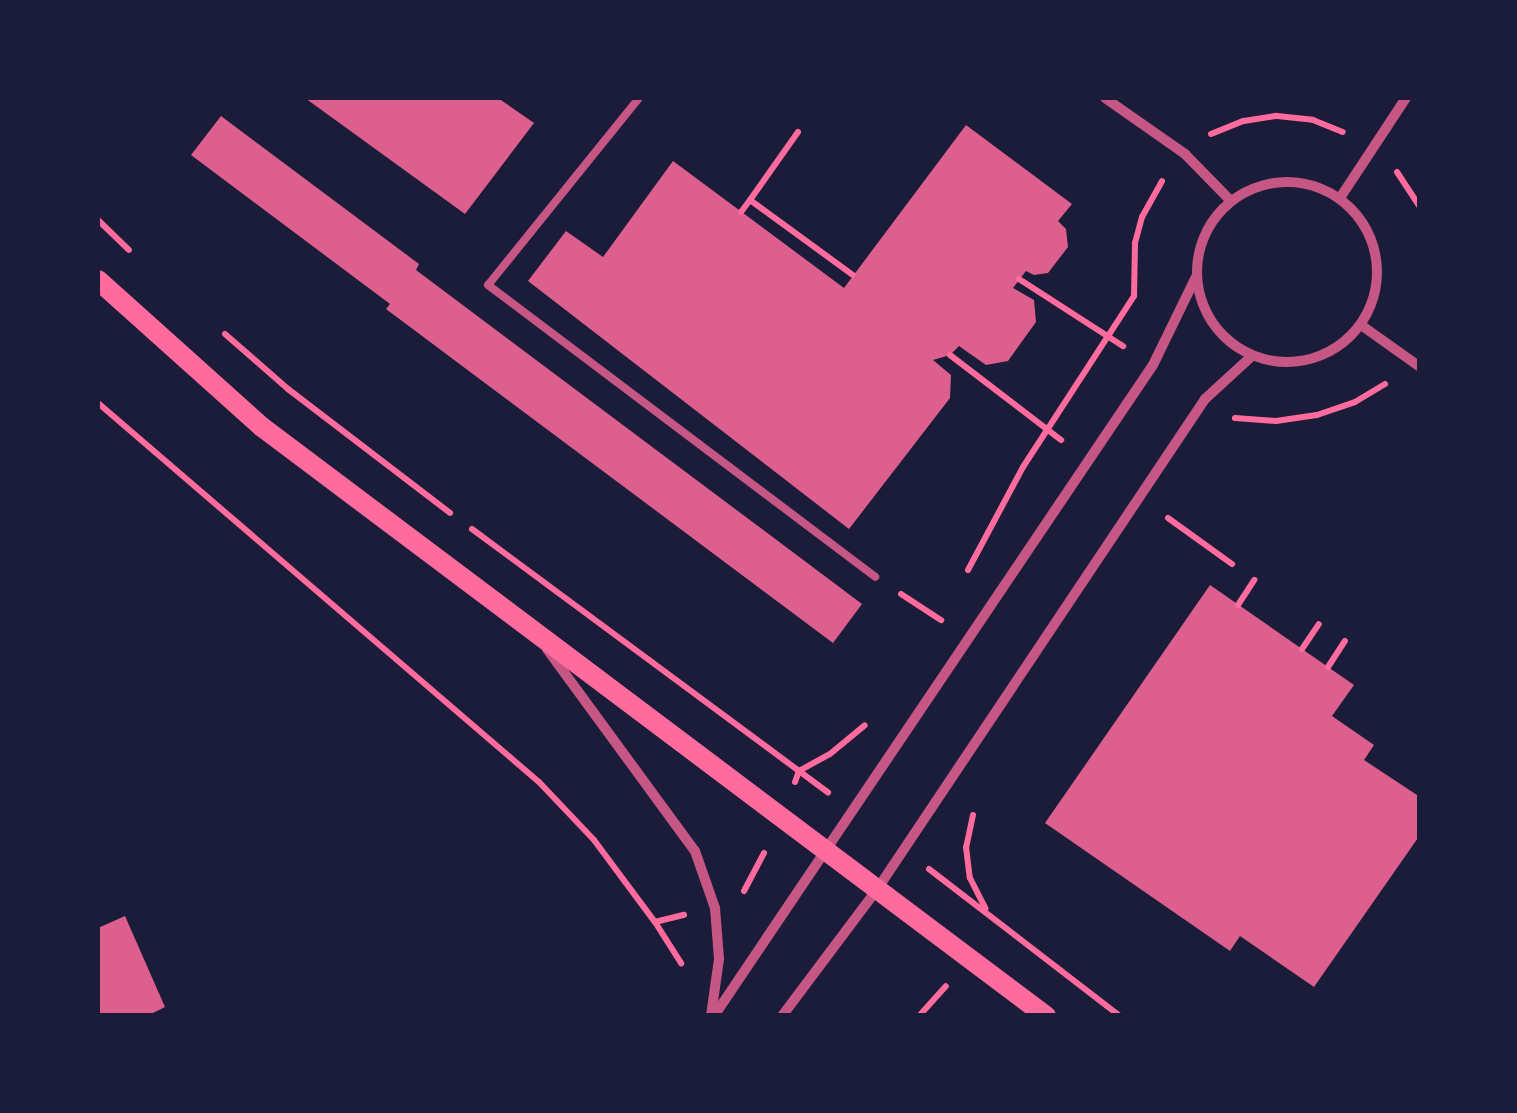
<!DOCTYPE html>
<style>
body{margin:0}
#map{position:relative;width:1517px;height:1113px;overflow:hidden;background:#1b1b3a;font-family:"Exo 2",sans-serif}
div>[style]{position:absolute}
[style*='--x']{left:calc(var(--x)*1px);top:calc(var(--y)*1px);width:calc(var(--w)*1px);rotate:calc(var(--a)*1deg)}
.building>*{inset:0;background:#dd5f8e}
.path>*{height:6px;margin:-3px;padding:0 3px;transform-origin:3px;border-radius:3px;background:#ff6b9d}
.service>*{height:8px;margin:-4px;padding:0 4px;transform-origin:4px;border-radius:4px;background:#c65784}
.minor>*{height:10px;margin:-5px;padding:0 5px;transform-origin:5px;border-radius:5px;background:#c65784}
.minor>.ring{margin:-5px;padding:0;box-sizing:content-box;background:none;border:10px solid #c65784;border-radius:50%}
.secondary>*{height:20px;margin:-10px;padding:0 10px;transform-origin:10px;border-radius:10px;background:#ff6b9d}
span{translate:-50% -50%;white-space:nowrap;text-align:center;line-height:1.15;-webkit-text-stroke:9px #1b1b3a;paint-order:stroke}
.frame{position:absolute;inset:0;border:100px solid #1b1b3a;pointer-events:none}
</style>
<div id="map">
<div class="building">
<i style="clip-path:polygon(305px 98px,498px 98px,534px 123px,465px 214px)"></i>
<i style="clip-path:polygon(221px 116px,419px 264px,416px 270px,862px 604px,833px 643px,386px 309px,390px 304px,191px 155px)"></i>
<i style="clip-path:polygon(966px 125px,1072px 204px,1058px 221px,1066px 229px,1068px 247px,1048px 273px,1034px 275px,1026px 271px,1013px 288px,1034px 300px,1036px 322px,1008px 361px,986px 365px,959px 346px,950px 355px,933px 360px,951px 375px,950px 398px,849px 529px,528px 281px,566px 231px,603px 257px,673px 161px,844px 288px)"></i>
<i style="clip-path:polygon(1210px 585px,1354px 685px,1332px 716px,1374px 745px,1364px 760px,1420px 797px,1420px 835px,1314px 987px,1240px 936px,1230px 951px,1045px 823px)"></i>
<i style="clip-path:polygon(125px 916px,165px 1007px,147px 1016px,98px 1016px,98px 928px)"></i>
</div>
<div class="path">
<i style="--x:798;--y:132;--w:83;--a:125.2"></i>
<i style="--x:750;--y:200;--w:127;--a:36.1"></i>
<i style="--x:1211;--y:134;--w:35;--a:-22"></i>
<i style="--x:1244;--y:121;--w:33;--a:-9"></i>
<i style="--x:1277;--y:116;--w:36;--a:6"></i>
<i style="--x:1313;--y:120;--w:32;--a:22"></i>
<i style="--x:1397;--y:172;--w:42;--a:56.7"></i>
<i style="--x:741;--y:212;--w:15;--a:-53"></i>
<i style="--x:98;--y:220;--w:43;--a:44.1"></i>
<i style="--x:1019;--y:279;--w:124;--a:32.8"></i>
<i style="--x:225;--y:334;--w:84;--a:41.1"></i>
<i style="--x:288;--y:389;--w:204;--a:37.4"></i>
<i style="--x:950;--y:355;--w:140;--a:37.4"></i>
<i style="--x:98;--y:403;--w:581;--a:40.68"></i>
<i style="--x:539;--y:782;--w:80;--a:46.5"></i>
<i style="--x:594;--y:840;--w:102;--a:53.4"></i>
<i style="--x:655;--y:922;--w:30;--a:-14"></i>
<i style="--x:1235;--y:418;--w:41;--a:4.2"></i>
<i style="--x:1276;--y:421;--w:41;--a:-8.3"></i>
<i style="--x:1317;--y:415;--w:40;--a:-18.9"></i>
<i style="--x:1355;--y:402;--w:35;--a:-31"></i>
<i style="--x:1168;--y:518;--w:79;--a:35.7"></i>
<i style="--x:472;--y:529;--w:443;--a:36.5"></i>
<i style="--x:968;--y:570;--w:117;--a:-61.9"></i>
<i style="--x:1023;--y:467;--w:204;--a:-57"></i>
<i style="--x:1134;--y:296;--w:53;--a:-88.9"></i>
<i style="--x:1135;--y:243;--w:27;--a:-75"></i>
<i style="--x:1142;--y:217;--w:41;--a:-60.9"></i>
<i style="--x:901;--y:594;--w:48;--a:33"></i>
<i style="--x:1238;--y:605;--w:30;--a:-57"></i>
<i style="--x:1302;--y:649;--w:30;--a:-56"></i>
<i style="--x:1328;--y:667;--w:31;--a:-57"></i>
<i style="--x:795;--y:782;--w:12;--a:-70"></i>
<i style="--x:799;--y:771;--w:35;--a:-29"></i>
<i style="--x:830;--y:754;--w:45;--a:-39.6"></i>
<i style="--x:973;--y:815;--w:33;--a:102"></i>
<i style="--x:966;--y:847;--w:31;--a:83"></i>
<i style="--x:970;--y:878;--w:34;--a:63"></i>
<i style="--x:929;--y:869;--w:241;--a:37.6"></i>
<i style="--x:744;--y:891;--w:43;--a:-62.2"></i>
<i style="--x:655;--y:922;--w:49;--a:57.6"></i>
<i style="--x:867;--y:1016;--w:22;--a:0"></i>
<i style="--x:919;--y:1016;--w:40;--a:-48"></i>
</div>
<div class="service">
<i style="--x:639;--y:98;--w:240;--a:128.9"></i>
<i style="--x:488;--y:285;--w:485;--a:37"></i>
</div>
<div class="minor">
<i style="--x:1105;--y:98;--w:98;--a:35"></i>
<i style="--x:1185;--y:154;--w:66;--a:45.6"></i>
<i class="ring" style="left:1197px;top:182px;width:170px;height:170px"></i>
<i style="--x:1340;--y:198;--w:120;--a:-56.6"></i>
<i style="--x:1361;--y:325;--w:72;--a:35.4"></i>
<i style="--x:547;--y:649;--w:250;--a:53.8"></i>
<i style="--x:695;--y:851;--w:60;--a:70.7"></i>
<i style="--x:715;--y:908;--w:51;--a:85.5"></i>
<i style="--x:719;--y:959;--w:58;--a:98"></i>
<i style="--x:714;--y:1016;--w:785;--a:-56.01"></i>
<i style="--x:1153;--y:365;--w:98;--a:-64"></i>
<i style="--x:782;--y:1016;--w:160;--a:-53.1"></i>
<i style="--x:878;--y:888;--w:588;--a:-56.23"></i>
<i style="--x:1205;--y:399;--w:64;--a:-42.5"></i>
</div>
<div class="secondary">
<i style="--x:98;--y:280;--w:220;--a:41.9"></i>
<i style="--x:262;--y:427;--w:981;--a:36.92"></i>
</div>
<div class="frame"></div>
</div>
